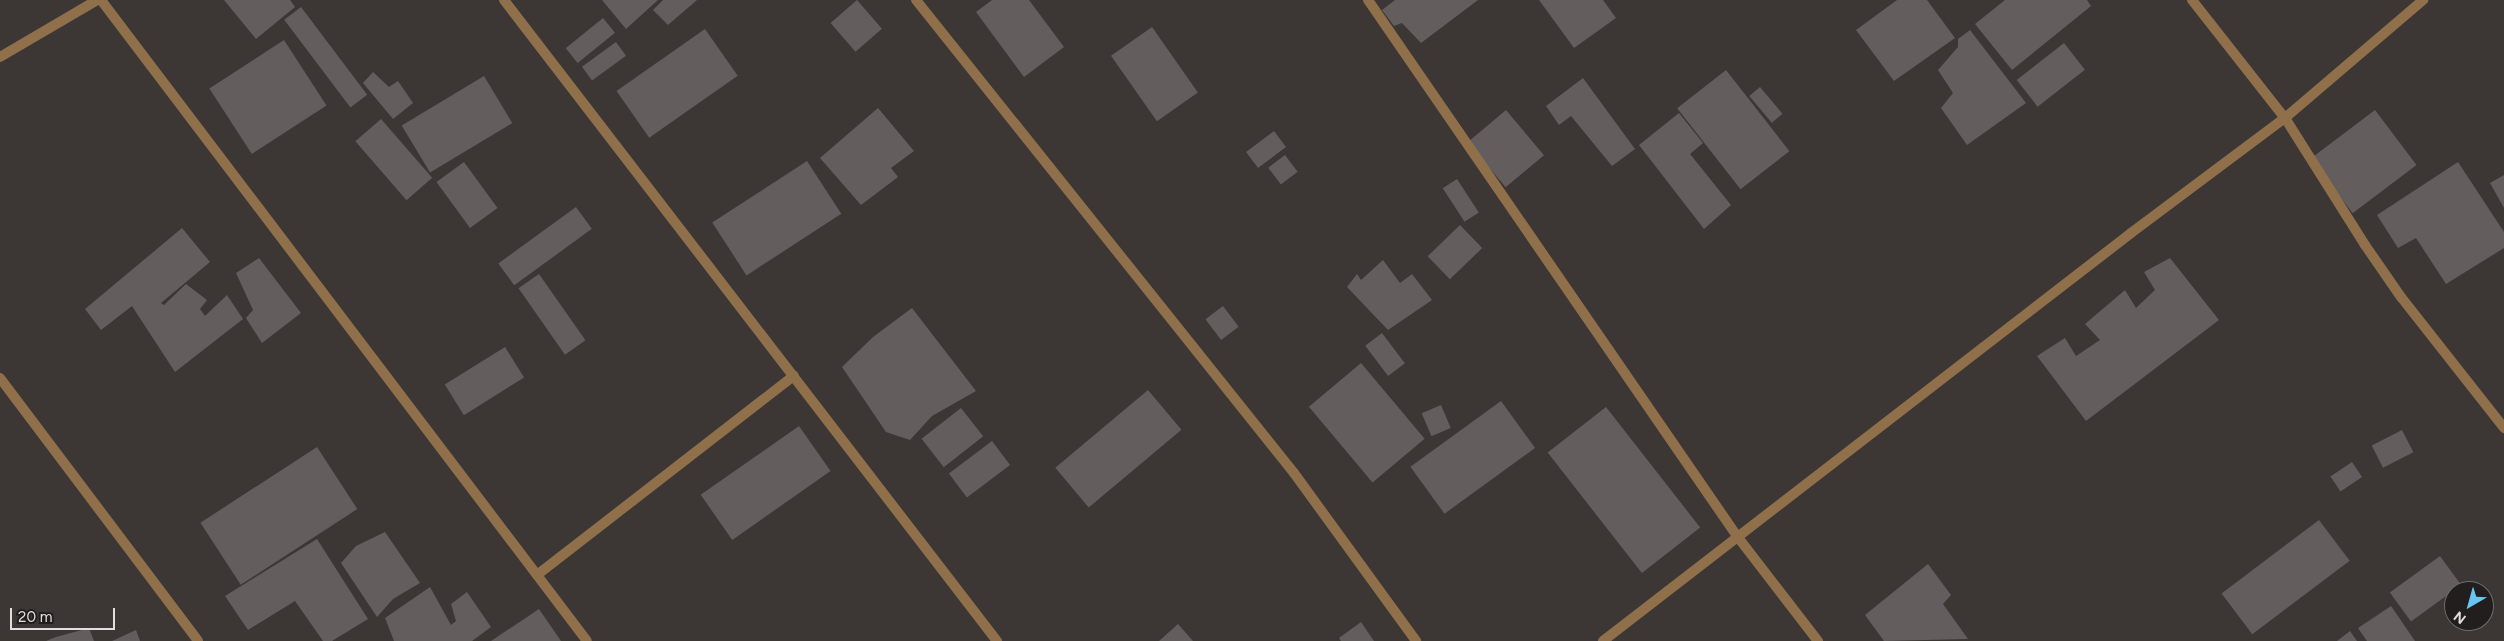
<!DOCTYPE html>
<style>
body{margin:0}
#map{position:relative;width:2504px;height:641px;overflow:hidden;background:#3c3634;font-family:Figtree,sans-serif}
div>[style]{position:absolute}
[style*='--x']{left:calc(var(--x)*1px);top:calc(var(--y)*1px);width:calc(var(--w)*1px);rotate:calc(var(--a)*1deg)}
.building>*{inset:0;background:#645d5e;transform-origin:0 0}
.street>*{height:10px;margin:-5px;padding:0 5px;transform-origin:5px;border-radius:5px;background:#90704a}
span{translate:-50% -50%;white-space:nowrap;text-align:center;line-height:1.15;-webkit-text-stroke:4px #211e1d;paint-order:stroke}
.north{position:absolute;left:2444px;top:581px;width:50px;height:50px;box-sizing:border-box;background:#211e1d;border:1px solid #6e6b6a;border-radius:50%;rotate:218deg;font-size:14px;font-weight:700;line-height:20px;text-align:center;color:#e2dedd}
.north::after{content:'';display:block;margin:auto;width:18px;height:22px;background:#68c4f0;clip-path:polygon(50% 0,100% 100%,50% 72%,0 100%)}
.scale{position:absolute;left:10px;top:608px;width:105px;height:22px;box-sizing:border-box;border:2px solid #e2dedd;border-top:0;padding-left:6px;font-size:15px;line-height:18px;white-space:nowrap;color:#e2dedd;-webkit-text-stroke:4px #211e1d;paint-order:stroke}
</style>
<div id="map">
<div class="building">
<i style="clip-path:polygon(224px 0,290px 0,295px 7px,256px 39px)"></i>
<i style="clip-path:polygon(602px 0,658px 0,626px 29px)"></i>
<i style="clip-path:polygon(663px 0,697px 0,668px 25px,653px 10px)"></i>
<i style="left:857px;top:0;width:38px;height:35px;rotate:49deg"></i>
<i style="clip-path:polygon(992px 0,1029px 0,1064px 47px,1024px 77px,976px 12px)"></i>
<i style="clip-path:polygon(1395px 0,1478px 0,1421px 43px,1402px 23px,1394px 26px,1382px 10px)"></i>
<i style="clip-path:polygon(1539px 0,1603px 0,1616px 18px,1574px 48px)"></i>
<i style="clip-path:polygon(1897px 0,1927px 0,1955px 38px,1894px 81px,1856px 30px)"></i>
<i style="clip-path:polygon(2005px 0,2087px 0,2091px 6px,2012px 70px,1975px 24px)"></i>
<i style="left:301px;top:7px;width:110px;height:21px;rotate:53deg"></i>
<i style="left:603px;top:18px;width:19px;height:48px;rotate:51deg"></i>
<i style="left:1152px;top:27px;width:80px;height:50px;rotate:55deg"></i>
<i style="left:705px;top:29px;width:57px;height:108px;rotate:55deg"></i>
<i style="clip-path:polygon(1970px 30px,2026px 103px,1967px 145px,1941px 108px,1953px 93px,1938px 70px,1958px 47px,1958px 39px)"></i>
<i style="left:284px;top:40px;width:78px;height:89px;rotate:57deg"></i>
<i style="left:616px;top:42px;width:17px;height:42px;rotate:54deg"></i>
<i style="left:2064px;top:43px;width:34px;height:60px;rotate:52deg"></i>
<i style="left:1726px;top:70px;width:103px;height:62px;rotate:52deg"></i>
<i style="clip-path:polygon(373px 72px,389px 87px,398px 81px,413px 103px,393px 119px,363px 83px)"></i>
<i style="left:484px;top:76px;width:55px;height:96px;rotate:59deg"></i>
<i style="clip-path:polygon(1583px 78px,1635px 149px,1612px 166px,1571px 116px,1559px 125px,1546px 106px)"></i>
<i style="left:1760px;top:87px;width:35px;height:14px;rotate:50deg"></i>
<i style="clip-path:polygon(878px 108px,914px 151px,891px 168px,898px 177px,861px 205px,820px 158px)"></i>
<i style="left:1506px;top:110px;width:59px;height:50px;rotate:50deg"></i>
<i style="left:2375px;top:110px;width:69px;height:80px;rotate:53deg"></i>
<i style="clip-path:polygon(1679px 113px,1703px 143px,1690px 154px,1731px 205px,1704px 229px,1639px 145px)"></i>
<i style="left:381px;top:119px;width:78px;height:34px;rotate:49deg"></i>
<i style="left:1274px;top:131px;width:20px;height:35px;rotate:53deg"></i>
<i style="left:1285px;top:155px;width:21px;height:21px;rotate:53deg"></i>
<i style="left:807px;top:161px;width:63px;height:113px;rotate:57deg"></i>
<i style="left:464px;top:162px;width:57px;height:34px;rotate:54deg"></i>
<i style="clip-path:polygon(2458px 162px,2504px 232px,2504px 248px,2446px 284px,2416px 238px,2398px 248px,2377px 215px)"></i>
<i style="clip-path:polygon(2504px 175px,2504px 208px,2490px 183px)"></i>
<i style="left:1457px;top:179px;width:40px;height:17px;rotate:57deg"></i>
<i style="left:576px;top:207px;width:27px;height:96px;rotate:54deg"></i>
<i style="left:1460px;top:225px;width:32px;height:45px;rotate:46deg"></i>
<i style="clip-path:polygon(182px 228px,210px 262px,161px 303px,164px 305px,186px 284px,207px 300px,200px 309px,205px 316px,227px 295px,243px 319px,175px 372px,132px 306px,101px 330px,85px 309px)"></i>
<i style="clip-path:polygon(259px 258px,301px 313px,262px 343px,246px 318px,253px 310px,236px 273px)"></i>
<i style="clip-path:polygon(2170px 258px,2219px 320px,2086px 421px,2037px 356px,2065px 338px,2076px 356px,2100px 340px,2085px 324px,2125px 290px,2136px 308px,2155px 290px,2144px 272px)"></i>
<i style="clip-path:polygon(1383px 260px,1400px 283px,1412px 274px,1432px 300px,1388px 330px,1347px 287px,1357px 274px,1361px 280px)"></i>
<i style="left:539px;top:274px;width:81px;height:25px;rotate:55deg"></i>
<i style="left:1223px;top:306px;width:26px;height:22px;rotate:53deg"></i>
<i style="clip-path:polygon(912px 308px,976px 391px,932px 416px,910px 440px,886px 432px,842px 367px,873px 337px)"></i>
<i style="left:1382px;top:333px;width:38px;height:21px;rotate:53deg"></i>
<i style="left:505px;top:347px;width:36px;height:71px;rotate:58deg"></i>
<i style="left:1361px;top:363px;width:99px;height:68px;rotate:50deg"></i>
<i style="left:1148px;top:390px;width:52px;height:121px;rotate:50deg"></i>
<i style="left:1501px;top:401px;width:58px;height:112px;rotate:54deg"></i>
<i style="left:1441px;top:405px;width:25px;height:21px;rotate:67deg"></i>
<i style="left:1606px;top:407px;width:153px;height:74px;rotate:52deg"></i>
<i style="left:961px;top:408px;width:36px;height:50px;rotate:52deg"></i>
<i style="left:799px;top:426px;width:55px;height:120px;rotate:55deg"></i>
<i style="left:2402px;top:430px;width:25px;height:34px;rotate:63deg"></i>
<i style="left:992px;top:441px;width:30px;height:54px;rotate:53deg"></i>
<i style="left:317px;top:447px;width:74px;height:139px;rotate:57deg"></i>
<i style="left:2352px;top:462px;width:18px;height:26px;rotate:56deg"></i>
<i style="left:2319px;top:520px;width:51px;height:122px;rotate:53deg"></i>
<i style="clip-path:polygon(385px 532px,420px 583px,393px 599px,377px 617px,341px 563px,356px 546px)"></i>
<i style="clip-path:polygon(317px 539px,368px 619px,332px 641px,323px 641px,295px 601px,248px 630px,225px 596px)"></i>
<i style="left:2440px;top:556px;width:36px;height:62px;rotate:54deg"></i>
<i style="clip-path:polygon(1928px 564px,1951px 595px,1943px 604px,1968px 639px,1884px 641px,1865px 615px)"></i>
<i style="clip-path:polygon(430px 587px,451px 625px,456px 621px,451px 604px,467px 592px,491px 627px,472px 641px,394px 641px,385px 618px)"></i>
<i style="clip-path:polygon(2391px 606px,2415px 641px,2367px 641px,2358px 628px)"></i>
<i style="clip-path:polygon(539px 609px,561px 641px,491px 641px)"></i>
<i style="clip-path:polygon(1361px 622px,1374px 641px,1341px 641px,1339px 638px)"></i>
<i style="clip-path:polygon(1178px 624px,1193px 641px,1159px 641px)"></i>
<i style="clip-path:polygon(89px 628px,94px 641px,46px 641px,56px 637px)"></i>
<i style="clip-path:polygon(136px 630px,140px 641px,112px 641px)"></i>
<i style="clip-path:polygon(2350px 631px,2357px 641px,2337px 641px)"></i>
</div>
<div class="street">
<i style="--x:101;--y:0;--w:804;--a:52.83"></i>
<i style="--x:504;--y:0;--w:809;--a:52.44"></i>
<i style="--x:916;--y:0;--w:605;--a:51.37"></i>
<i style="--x:1294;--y:473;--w:208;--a:54"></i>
<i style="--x:1368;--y:0;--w:651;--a:55.46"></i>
<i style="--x:1737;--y:536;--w:133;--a:52.4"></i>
<i style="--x:2192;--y:0;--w:150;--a:51.8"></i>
<i style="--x:2285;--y:118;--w:150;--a:57.8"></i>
<i style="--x:2365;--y:245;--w:63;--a:55.3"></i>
<i style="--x:2401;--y:297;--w:167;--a:51.8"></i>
<i style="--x:0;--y:57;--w:113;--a:-30.4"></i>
<i style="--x:0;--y:378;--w:329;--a:53"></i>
<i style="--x:537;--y:575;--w:325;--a:-37.8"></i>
<i style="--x:1603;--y:641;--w:667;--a:-37.69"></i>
<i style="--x:2131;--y:233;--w:192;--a:-36.8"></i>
<i style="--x:2285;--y:118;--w:182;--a:-40.5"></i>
</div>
<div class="north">N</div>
<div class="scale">20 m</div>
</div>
